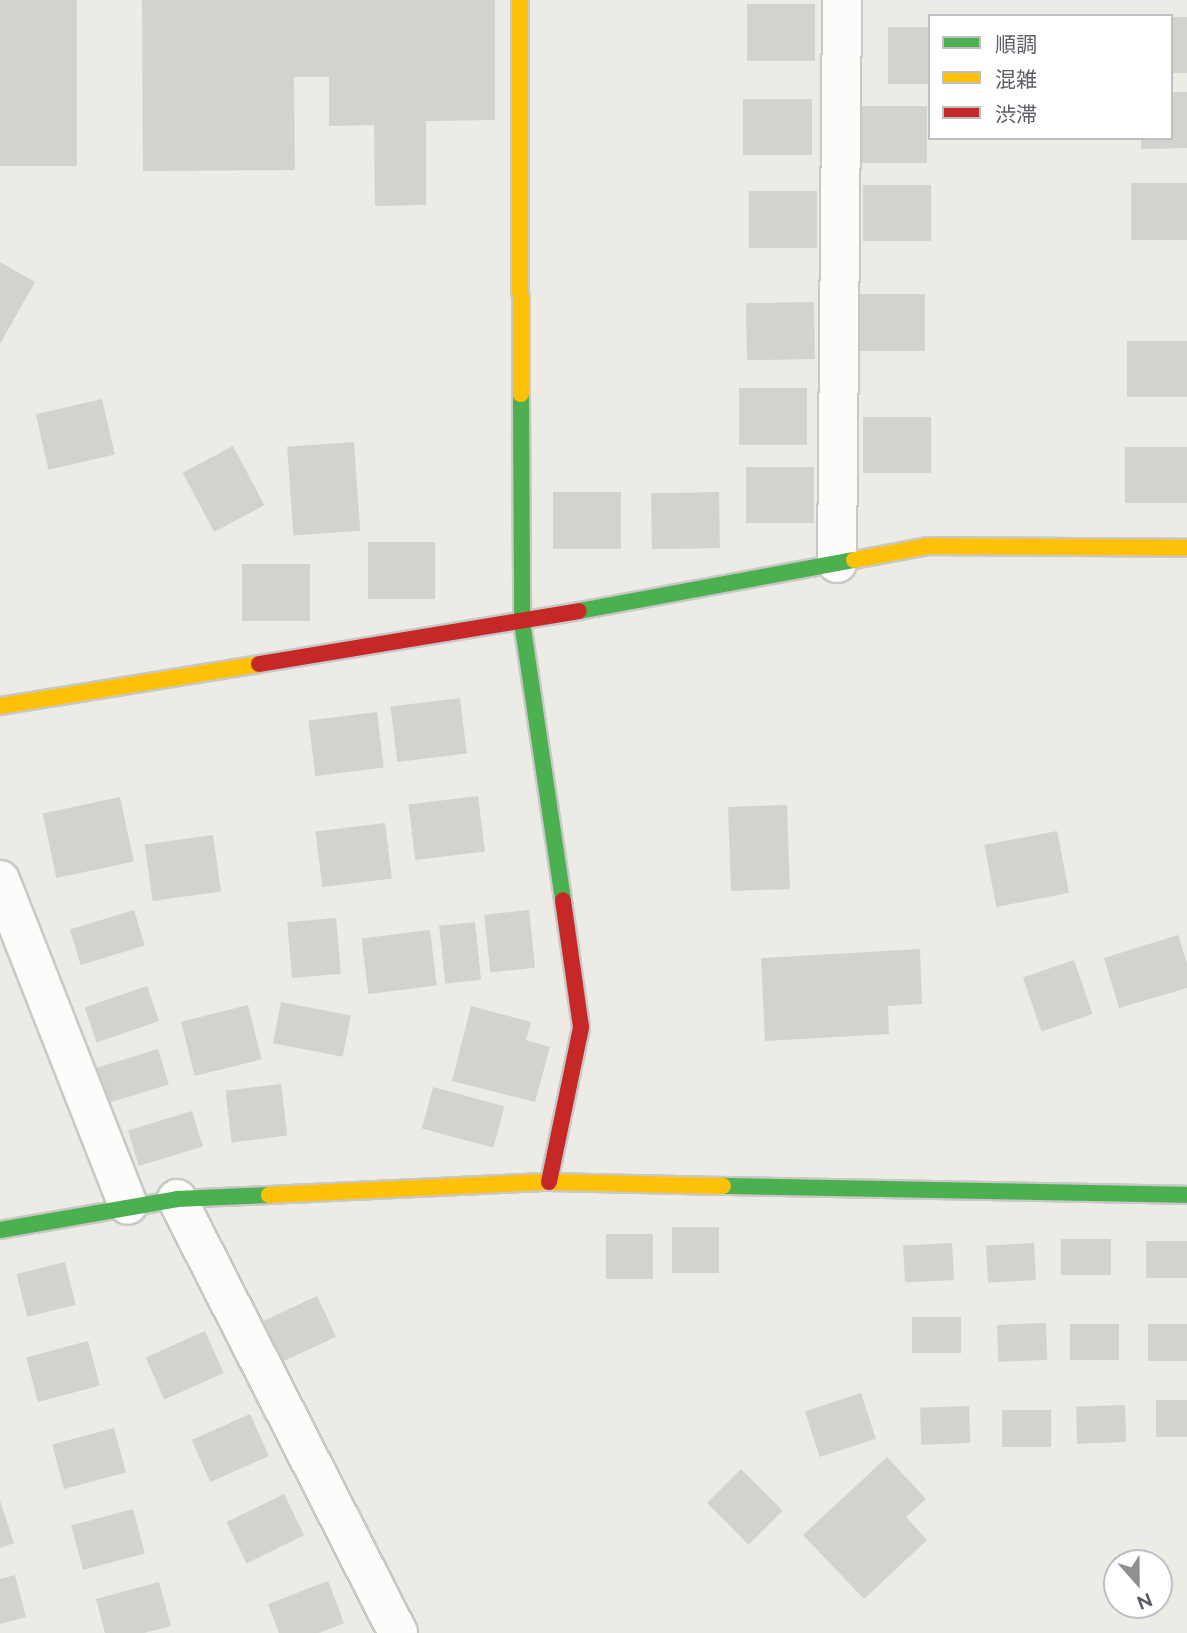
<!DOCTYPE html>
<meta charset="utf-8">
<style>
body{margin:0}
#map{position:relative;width:1187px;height:1633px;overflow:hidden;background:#ecebe5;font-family:Raleway,"Noto Sans JP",sans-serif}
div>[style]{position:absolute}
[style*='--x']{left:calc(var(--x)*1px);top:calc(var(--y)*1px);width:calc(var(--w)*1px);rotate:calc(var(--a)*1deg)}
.building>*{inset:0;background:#d3d2cf;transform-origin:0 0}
.roads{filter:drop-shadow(2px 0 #c8c8c7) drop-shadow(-2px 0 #c8c8c7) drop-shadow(0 2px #c8c8c7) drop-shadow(0 -2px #c8c8c7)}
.street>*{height:38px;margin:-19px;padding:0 19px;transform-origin:19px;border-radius:19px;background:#fcfcfb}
.fast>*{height:16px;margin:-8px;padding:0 8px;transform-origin:8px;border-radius:8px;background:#4caf50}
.slow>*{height:16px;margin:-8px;padding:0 8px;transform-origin:8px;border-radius:8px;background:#ffc107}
.jam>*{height:16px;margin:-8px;padding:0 8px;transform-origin:8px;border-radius:8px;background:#c62828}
span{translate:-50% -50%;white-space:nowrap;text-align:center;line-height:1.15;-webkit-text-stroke:7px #fff;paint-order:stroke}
.legend{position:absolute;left:928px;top:14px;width:245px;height:126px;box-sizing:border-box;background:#fff;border:2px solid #bdbfc1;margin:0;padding:9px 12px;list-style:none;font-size:21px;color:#5b5f65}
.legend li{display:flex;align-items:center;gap:14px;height:35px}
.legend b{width:35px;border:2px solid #bdbfc1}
.north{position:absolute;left:1103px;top:1549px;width:70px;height:70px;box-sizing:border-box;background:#fff;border:2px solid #bdbfc1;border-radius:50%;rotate:159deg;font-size:19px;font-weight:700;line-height:28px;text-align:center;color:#5b5f65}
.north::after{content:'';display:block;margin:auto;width:24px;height:32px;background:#8e9092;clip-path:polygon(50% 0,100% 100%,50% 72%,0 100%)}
</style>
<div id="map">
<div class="building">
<i style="left:0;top:0;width:77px;height:166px"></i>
<i style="clip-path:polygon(142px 0,495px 0,495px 120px,426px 121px,426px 205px,375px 206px,374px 125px,329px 126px,329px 77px,294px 77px,295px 170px,143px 171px)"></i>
<i style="left:747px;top:4px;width:68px;height:57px"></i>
<i style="left:1171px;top:17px;width:16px;height:56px"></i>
<i style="left:930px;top:27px;width:57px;height:42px;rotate:90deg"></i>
<i style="clip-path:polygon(1171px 92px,1187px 92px,1187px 148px,1141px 149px,1141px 138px,1171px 138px)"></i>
<i style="left:743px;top:99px;width:69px;height:56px"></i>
<i style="left:927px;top:106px;width:57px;height:68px;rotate:90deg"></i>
<i style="left:1187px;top:183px;width:57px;height:56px;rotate:90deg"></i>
<i style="left:863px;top:185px;width:68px;height:56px"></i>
<i style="left:817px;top:191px;width:57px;height:68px;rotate:90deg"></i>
<i style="clip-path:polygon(0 262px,35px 282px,0 344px)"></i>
<i style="left:925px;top:294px;width:57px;height:68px;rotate:90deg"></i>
<i style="left:814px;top:302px;width:57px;height:68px;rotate:89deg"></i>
<i style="left:1187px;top:341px;width:56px;height:60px;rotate:90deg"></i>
<i style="left:739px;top:388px;width:68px;height:57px"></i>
<i style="left:102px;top:399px;width:57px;height:68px;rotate:77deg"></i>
<i style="left:863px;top:417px;width:68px;height:56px"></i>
<i style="left:354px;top:442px;width:89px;height:67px;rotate:86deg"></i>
<i style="left:233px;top:446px;width:67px;height:57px;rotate:62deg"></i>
<i style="left:1125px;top:447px;width:62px;height:56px"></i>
<i style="left:814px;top:467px;width:56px;height:68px;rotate:90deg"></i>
<i style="left:553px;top:492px;width:68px;height:57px"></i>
<i style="left:719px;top:492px;width:56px;height:68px;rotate:89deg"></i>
<i style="left:368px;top:542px;width:67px;height:57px"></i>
<i style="left:310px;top:564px;width:57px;height:68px;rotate:90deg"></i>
<i style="left:460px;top:698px;width:56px;height:70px;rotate:83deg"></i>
<i style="left:377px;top:712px;width:56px;height:69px;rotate:83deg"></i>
<i style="left:478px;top:796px;width:56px;height:70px;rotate:83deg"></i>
<i style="left:120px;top:797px;width:66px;height:79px;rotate:78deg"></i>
<i style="left:787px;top:805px;width:84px;height:59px;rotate:88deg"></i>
<i style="left:385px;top:823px;width:56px;height:70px;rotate:83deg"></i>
<i style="left:1057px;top:831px;width:63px;height:74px;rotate:79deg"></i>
<i style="left:213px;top:835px;width:57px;height:69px;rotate:82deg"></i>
<i style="left:134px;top:910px;width:37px;height:67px;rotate:73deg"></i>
<i style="left:529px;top:910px;width:58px;height:45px;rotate:84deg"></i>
<i style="left:336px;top:918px;width:56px;height:49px;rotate:85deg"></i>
<i style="left:475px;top:922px;width:58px;height:36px;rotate:84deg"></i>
<i style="left:430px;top:930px;width:56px;height:69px;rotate:83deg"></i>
<i style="clip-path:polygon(1178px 935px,1187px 964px,1187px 988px,1119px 1008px,1104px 958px)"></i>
<i style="clip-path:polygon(920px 949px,922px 1004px,888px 1006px,889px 1034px,765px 1041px,761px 958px)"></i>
<i style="left:1074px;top:960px;width:57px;height:54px;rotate:71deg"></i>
<i style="left:147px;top:986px;width:37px;height:66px;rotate:71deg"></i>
<i style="left:281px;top:1002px;width:71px;height:42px;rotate:11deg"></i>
<i style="left:248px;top:1005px;width:56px;height:69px;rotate:76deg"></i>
<i style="clip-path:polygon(471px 1006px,531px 1022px,526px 1040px,550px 1047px,535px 1102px,452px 1081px)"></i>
<i style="left:158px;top:1049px;width:37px;height:66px;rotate:73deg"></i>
<i style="left:281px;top:1084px;width:52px;height:56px;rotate:83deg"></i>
<i style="left:433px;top:1087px;width:74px;height:43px;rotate:15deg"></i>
<i style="left:192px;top:1111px;width:37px;height:67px;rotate:73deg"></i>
<i style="left:672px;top:1227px;width:47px;height:46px"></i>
<i style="left:606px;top:1234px;width:47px;height:45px"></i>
<i style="left:1111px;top:1239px;width:36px;height:50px;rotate:90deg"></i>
<i style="left:1187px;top:1241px;width:37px;height:41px;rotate:90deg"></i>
<i style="left:952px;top:1243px;width:37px;height:49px;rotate:87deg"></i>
<i style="left:1034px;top:1243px;width:37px;height:48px;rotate:87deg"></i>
<i style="left:65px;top:1262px;width:44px;height:50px;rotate:76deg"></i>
<i style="left:317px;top:1296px;width:45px;height:64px;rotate:65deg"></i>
<i style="left:961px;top:1317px;width:36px;height:49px;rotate:90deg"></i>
<i style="left:1046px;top:1323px;width:37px;height:49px;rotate:88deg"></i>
<i style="left:1119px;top:1324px;width:36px;height:49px;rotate:90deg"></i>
<i style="left:1187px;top:1324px;width:37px;height:39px;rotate:90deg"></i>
<i style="left:205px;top:1331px;width:46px;height:65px;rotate:66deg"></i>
<i style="left:88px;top:1341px;width:46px;height:64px;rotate:75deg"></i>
<i style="left:861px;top:1393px;width:48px;height:59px;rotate:72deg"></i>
<i style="left:1187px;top:1400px;width:37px;height:31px;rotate:90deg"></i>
<i style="left:1125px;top:1405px;width:37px;height:49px;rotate:88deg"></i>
<i style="left:969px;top:1406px;width:37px;height:49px;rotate:88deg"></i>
<i style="left:1002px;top:1410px;width:49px;height:37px"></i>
<i style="left:250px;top:1414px;width:46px;height:64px;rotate:66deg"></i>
<i style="left:114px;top:1428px;width:46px;height:64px;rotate:75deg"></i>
<i style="clip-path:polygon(887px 1457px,926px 1499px,906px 1517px,927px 1540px,864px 1599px,803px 1535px)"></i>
<i style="left:741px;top:1469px;width:59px;height:48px;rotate:45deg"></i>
<i style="left:284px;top:1494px;width:46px;height:64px;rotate:64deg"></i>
<i style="clip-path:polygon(0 1501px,14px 1543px,0 1548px)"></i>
<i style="left:133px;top:1509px;width:46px;height:64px;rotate:75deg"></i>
<i style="clip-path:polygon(15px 1575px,26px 1617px,0 1624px,0 1579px)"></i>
<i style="clip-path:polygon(328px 1581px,344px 1623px,319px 1633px,279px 1633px,268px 1604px)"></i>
<i style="clip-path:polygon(159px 1582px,171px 1626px,144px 1633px,105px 1633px,96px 1599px)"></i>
</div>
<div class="roads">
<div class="street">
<i style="--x:837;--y:563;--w:563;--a:-89.49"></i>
<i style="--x:0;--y:880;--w:349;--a:68.5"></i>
<i style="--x:177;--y:1199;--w:487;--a:63"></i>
</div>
<div class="fast">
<i style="--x:521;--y:394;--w:228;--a:89.7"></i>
<i style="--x:522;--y:622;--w:281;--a:81.6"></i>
<i style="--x:579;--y:611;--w:280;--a:-10.5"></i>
<i style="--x:723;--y:1186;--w:464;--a:1.1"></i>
<i style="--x:0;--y:1230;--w:180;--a:-9.9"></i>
<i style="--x:177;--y:1199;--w:92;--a:-2.5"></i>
</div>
<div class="slow">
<i style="--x:520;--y:0;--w:394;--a:89.9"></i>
<i style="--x:854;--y:560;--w:75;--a:-10.7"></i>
<i style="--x:928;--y:546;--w:259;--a:0.4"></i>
<i style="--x:0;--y:706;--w:262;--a:-9.2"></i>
<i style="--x:269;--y:1195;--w:280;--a:-2.7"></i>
<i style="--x:549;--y:1182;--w:174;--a:1.3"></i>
</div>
<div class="jam">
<i style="--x:259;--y:664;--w:324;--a:-9.4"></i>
<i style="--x:549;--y:1182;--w:158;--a:-78.3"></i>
<i style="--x:581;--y:1027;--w:128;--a:-98.1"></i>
</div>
</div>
<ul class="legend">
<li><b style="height:9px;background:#4caf50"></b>順調</li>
<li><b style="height:9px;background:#ffc107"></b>混雑</li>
<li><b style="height:9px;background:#c62828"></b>渋滞</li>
</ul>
<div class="north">N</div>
</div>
